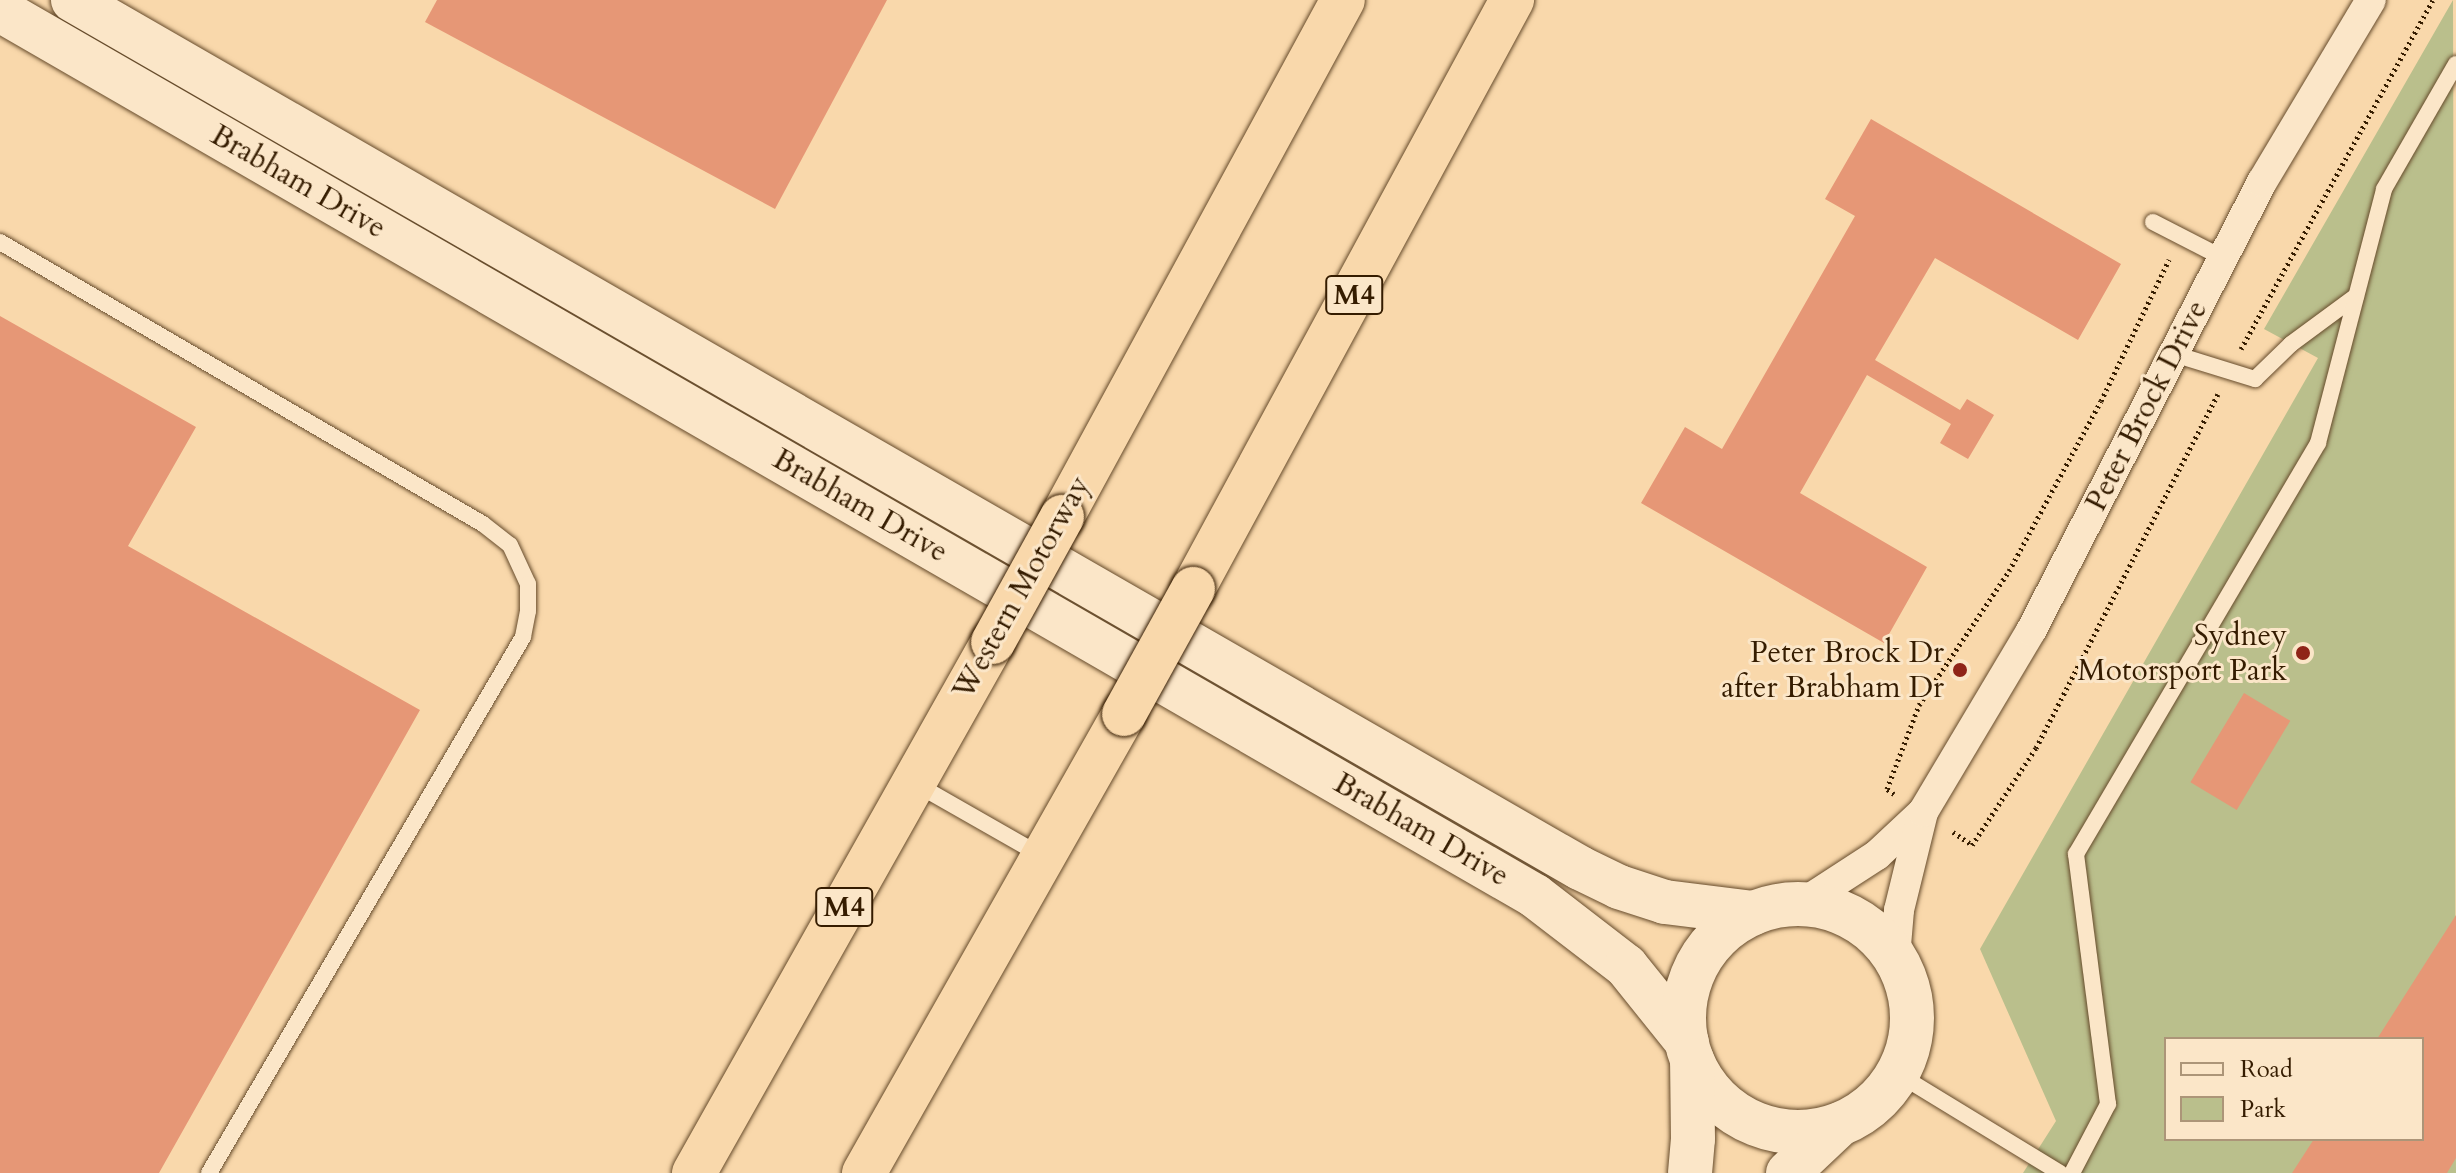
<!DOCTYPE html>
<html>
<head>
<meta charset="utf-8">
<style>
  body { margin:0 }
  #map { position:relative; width:2456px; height:1173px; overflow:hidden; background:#f9d8ab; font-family:Cardo,serif }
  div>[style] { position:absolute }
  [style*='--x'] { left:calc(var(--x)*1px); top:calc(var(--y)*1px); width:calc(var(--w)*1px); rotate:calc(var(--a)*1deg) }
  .green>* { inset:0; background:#babf8c }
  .building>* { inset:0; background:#e69776; transform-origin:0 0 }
  .path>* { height:5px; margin-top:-2.5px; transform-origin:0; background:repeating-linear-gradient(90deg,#351c00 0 2px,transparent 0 6px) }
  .roads { filter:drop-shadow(0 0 2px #664b2b) drop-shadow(0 0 2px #664b2b) }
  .lane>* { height:16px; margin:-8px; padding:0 8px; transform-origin:8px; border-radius:8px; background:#fbe6c8 }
  .street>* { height:30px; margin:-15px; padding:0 15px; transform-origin:15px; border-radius:15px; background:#fbe6c8 }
  .secondary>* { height:44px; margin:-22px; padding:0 22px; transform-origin:22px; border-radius:22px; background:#fbe6c8 }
  .secondary>.ring { margin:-22px; padding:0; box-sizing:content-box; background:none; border:44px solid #fbe6c8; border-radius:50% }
  .highway>* { height:44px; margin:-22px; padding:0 22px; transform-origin:22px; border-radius:22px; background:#f9d8ab }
  .bridges { filter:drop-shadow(0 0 2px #351c00) drop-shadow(0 0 2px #351c00) }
  .highway-bridge>* { height:44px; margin:-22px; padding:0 22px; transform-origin:22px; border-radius:22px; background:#f9d8ab }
  .dots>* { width:22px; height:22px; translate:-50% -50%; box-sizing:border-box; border:4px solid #fbe6c8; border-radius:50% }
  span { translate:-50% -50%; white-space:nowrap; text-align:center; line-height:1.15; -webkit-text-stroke:6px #fbe6c8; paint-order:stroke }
  .shield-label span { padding:2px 6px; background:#fbe6c8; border:2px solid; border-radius:6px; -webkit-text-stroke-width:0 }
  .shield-label { font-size:28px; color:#351c00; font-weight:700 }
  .street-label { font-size:30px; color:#351c00 }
  .poi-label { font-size:30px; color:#351c00 }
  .right { translate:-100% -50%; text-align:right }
  .legend { position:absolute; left:2164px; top:1037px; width:260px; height:104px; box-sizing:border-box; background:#fbe6c8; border:2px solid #ac9578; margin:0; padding:10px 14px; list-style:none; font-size:24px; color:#351c00 }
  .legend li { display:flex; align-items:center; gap:16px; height:40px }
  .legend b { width:40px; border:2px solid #ac9578 }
</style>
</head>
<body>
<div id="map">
  <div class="green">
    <i style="clip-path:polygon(evenodd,2453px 0,2456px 1173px,2023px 1173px,2056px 1121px,1980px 949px,2318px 358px,2264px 329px,2453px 0,2166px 1039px,2422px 1039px,2422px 1139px,2166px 1139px,2166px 1039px)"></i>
  </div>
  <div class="building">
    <i style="clip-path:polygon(437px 0,887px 0,775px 209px,425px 22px)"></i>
    <i style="clip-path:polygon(1871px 119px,2121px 264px,2078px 340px,1935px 258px,1875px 360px,1960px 410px,1967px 399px,1994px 415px,1968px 459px,1940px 443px,1951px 424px,1867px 375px,1800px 493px,1927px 567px,1884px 643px,1641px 503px,1685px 427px,1722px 449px,1855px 216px,1825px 199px)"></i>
    <i style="clip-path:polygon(0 316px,196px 427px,128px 546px,420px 710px,159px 1173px,0 1173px)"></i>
    <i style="left:2244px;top:693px;width:54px;height:104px;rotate:31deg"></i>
    <i style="clip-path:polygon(2456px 915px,2456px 1158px,2447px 1173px,2292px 1173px,2314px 1139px,2422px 1139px,2422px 1039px,2377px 1039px)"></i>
  </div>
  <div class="path">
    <i style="--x:2241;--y:349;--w:398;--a:-61.2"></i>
    <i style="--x:1894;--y:794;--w:9;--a:-144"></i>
    <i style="--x:1887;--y:789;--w:90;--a:-69.1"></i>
    <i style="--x:1919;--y:705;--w:161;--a:-56.1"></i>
    <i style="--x:2009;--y:571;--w:193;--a:-61.6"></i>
    <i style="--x:2101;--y:401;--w:157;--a:-64.3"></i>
    <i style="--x:1953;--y:832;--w:23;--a:34"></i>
    <i style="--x:1972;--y:845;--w:116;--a:-56.6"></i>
    <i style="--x:2036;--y:748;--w:398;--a:-62.8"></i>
  </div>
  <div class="roads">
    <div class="lane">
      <i style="--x:2153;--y:222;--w:76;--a:27.2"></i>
      <i style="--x:0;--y:242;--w:559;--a:30.28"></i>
      <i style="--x:483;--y:524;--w:34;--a:38"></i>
      <i style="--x:510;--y:545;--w:43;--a:65.2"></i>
      <i style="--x:528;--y:584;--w:27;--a:90"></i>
      <i style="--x:528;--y:611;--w:26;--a:101"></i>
      <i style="--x:523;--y:637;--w:621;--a:120.36"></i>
      <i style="--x:2174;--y:354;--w:85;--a:17.2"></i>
      <i style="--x:2255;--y:379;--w:50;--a:-44.2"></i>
      <i style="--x:2291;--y:344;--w:81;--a:-36.4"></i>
      <i style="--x:916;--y:784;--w:145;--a:29.7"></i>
      <i style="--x:1898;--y:1074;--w:190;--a:31.4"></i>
      <i style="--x:2072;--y:1173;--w:78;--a:-62.4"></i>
      <i style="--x:2108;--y:1104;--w:252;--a:-97.3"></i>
      <i style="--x:2076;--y:854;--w:477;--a:-59.5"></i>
      <i style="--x:2318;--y:443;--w:262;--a:-75.4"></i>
      <i style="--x:2384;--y:189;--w:144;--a:-60.1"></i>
    </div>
    <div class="street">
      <i style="--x:1803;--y:903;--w:88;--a:-33"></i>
      <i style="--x:1877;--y:855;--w:63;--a:-43.1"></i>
      <i style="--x:1895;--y:957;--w:47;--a:-85.1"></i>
      <i style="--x:1899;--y:910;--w:101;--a:-76.2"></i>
      <i style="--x:1923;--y:812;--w:211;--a:-59.2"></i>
      <i style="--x:2031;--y:631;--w:505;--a:-62.78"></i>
      <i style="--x:2262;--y:182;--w:212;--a:-59.1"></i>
    </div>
    <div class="secondary">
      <i style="--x:73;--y:0;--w:1739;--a:29.94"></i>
      <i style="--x:1580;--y:868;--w:43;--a:26"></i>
      <i style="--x:1619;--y:887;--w:48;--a:18.1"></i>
      <i style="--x:1665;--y:902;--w:89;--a:7.1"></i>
      <i style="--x:0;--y:10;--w:1772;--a:29.99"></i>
      <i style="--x:1535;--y:896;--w:115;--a:37.6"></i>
      <i style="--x:1626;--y:966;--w:97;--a:51.2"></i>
      <i class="ring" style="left:1684px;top:904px;width:184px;height:184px"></i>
      <i style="--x:1690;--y:1173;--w:34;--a:-85"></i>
      <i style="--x:1693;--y:1139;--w:79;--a:-90.7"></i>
      <i style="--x:1788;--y:1173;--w:71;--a:-43.3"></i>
    </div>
    <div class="highway">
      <i style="--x:1062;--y:517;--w:588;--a:-61.48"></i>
      <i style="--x:1193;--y:589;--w:670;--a:-61.56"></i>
      <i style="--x:694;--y:1173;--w:609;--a:-60.62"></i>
      <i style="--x:864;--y:1173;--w:528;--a:-60.47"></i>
    </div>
  </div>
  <div class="bridges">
    <div class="highway-bridge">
      <i style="--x:993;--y:642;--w:143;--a:-61.1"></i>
      <i style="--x:1124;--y:714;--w:143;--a:-61.1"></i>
    </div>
  </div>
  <div class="dots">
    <i style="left:2303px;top:653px;background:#8f2418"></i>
    <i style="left:1960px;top:670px;background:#8f2418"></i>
  </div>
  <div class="shield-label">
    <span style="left:1354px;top:295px">M4</span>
    <span style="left:844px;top:907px">M4</span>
  </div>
  <div class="street-label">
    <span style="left:298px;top:182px;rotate:30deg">Brabham Drive</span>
    <span style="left:2147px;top:406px;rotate:-63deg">Peter Brock Drive</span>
    <span style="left:860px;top:506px;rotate:30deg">Brabham Drive</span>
    <span style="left:1022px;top:588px;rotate:-61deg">Western Motorway</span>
    <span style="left:1421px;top:830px;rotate:30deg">Brabham Drive</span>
  </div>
  <div class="poi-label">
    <span class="right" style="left:2287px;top:653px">Sydney<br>Motorsport Park</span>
    <span class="right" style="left:1944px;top:670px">Peter Brock Dr<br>after Brabham Dr</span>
  </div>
  <ul class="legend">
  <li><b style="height:10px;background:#fbe6c8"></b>Road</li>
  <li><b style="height:22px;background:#babf8c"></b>Park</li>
  </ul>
</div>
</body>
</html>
